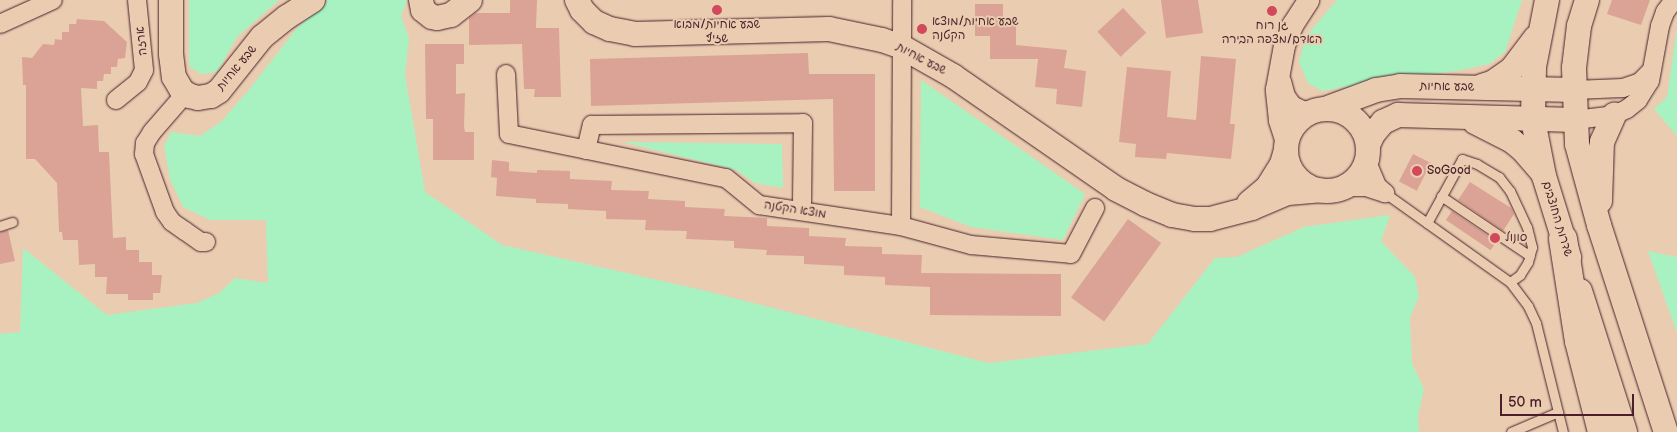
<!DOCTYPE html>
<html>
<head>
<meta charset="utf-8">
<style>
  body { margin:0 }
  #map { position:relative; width:1677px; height:432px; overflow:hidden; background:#eacdb1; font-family:"Balsamiq Sans","Playpen Sans Hebrew",sans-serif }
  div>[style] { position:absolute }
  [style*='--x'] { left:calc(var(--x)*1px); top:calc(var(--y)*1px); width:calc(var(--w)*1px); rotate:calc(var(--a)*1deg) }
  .green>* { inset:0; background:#a8f2c1 }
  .building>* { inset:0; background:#dba395; transform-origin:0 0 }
  .roads { filter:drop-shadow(0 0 1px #4a1f2b) drop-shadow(0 0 1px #4a1f2b) }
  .service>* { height:9px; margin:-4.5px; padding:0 4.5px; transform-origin:4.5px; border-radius:4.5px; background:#eacdb1 }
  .minor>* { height:18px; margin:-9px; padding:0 9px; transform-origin:9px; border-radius:9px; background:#eacdb1 }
  .tertiary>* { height:21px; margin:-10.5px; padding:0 10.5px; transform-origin:10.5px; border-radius:10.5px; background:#eacdb1 }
  .secondary>* { height:24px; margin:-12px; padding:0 12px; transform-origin:12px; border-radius:12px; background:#eacdb1 }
  .secondary>.ring { margin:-12px; padding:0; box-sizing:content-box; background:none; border:24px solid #eacdb1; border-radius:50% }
  .trunk>* { height:28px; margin:-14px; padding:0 14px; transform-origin:14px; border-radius:14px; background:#eacdb1 }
  .dots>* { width:14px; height:14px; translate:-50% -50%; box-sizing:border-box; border:2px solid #eacdb1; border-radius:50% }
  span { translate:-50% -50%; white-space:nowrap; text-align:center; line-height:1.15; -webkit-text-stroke:4px #eacdb1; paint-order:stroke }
  .poi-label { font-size:12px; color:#4a1f2b }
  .left { translate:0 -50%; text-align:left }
  .street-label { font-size:12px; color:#4a1f2b }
  .scale { position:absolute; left:1500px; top:394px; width:134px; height:22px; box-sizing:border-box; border:2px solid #4a1f2b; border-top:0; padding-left:6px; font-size:15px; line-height:18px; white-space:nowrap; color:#4a1f2b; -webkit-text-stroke:4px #eacdb1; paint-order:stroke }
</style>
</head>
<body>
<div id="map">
  <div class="green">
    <i style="clip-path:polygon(189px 0,279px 0,237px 37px,217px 72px,201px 74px,189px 66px)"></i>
    <i style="clip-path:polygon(328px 0,407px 0,401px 16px,409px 38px,405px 75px,425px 192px,502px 245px,702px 290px,989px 363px,1148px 344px,1215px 258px,1237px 257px,1304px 227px,1390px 215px,1381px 241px,1415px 277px,1419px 296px,1410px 318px,1412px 363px,1424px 389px,1418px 416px,1419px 432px,0 432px,0 334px,20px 332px,23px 248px,107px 315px,197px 303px,219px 293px,235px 278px,268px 283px,266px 220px,210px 220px,183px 207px,170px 179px,164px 146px,171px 132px,200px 136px,221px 122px,248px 91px,297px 28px)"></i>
    <i style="clip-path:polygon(1337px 0,1522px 0,1505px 52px,1489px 64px,1457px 71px,1405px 77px,1322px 91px,1308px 83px,1299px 62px,1306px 36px)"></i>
    <i style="clip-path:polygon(1677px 28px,1677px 136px,1654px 109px,1667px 97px)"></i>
    <i style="clip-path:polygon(921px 80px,1085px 194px,1063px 240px,971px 227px,920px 207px)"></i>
    <i style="clip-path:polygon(623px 142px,782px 144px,783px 188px,755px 183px,736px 170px)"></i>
    <i style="clip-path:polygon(1648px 251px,1677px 257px,1677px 333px)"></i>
  </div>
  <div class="building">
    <i style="clip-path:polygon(510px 0,537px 0,536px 28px,559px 28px,561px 97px,534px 97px,535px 89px,524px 89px,522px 44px,469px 45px,469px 18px,476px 13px,510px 13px)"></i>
    <i style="clip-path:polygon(1161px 0,1198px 0,1203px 33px,1166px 38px)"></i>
    <i style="clip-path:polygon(1612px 0,1650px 0,1641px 25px,1607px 14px)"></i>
    <i style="clip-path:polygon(975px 4px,1003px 4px,1003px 23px,1016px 23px,1016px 45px,1067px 50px,1064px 68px,1086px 71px,1082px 107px,1056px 104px,1057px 89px,1035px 87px,1038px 59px,990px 59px,990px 36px,975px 36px)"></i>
    <i style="left:1123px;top:8px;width:34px;height:35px;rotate:47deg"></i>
    <i style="clip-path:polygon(77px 19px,104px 21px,127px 42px,125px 58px,118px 59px,117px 67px,111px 67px,111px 74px,104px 74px,103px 81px,97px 81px,97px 89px,81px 88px,83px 126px,98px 125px,99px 152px,109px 152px,113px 238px,126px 237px,126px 250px,139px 250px,139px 262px,152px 262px,152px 275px,162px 275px,160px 293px,153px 293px,153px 300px,128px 300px,128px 294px,106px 294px,107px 277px,95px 277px,95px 264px,79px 265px,78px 240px,63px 240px,62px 232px,59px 232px,57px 183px,35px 159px,26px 159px,26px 85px,23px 85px,22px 57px,32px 58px,43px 44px,54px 45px,55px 39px,62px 40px,62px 32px,69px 32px,69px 24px,76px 24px)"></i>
    <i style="clip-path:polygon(425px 44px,464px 44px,464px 64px,456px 64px,456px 94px,465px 93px,464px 126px,465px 132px,474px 132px,474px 160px,433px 160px,433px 119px,426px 119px)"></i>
    <i style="clip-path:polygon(808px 53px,809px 74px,875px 74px,875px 191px,834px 191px,833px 99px,591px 106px,590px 59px)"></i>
    <i style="clip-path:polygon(1201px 56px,1236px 59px,1230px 124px,1235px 124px,1231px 159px,1167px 153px,1166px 159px,1135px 157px,1136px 144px,1119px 142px,1127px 67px,1171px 71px,1167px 117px,1196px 120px)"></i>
    <i style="left:1413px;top:154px;width:20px;height:31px;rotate:27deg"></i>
    <i style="clip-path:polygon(492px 160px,509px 162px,509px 171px,537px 173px,537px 170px,570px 171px,570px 179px,612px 181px,611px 190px,649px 191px,648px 199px,685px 201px,685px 207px,725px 209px,724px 216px,767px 218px,767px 226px,809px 228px,809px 236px,846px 238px,845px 246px,882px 247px,882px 254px,922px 255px,921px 273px,1061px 274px,1061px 316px,930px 315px,930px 287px,885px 285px,885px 277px,844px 275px,844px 266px,804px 264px,804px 256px,766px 255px,767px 250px,734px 248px,734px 241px,686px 239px,687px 231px,645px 230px,646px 220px,606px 219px,606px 211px,568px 209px,568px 204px,536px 203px,536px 199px,496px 196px,497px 178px,491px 177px)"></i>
    <i style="clip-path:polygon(1470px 182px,1511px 208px,1514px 214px,1503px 231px,1458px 200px)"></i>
    <i style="left:1452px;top:211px;width:54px;height:11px;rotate:34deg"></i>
    <i style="left:1128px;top:219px;width:41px;height:97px;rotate:36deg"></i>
    <i style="clip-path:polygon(8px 230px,15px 261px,0 264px,0 232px)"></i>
  </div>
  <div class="roads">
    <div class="service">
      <i style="--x:1385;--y:193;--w:153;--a:35.5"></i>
      <i style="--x:1510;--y:282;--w:30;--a:53"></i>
      <i style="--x:1528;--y:306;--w:19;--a:65"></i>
      <i style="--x:1536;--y:323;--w:112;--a:76.1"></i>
      <i style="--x:1441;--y:196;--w:107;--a:34"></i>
      <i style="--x:1427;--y:223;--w:73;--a:-61.3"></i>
      <i style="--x:1462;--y:159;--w:16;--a:18"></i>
      <i style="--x:1477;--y:164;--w:26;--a:31"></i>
      <i style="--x:1499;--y:177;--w:18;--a:52"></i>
      <i style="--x:1510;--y:191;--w:40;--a:65"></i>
      <i style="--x:1527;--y:227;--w:21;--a:76"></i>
      <i style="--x:1532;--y:247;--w:16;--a:105"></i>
      <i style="--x:1528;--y:262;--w:15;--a:122"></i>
      <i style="--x:1520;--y:275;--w:12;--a:145"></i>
      <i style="--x:0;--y:226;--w:13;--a:-18"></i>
      <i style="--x:1511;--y:432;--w:51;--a:-23.1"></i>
    </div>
    <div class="minor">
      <i style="--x:0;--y:24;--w:58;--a:-24.4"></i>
      <i style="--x:506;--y:74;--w:60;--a:87.1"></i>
      <i style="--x:509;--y:134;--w:221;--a:11.5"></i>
      <i style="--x:726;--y:178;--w:43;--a:39.3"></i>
      <i style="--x:759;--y:205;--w:144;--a:8.4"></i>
      <i style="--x:901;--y:226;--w:73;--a:15.2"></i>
      <i style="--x:971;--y:245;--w:100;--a:5.1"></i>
      <i style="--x:1071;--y:254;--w:52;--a:-62.4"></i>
      <i style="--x:1574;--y:90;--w:49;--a:-2.3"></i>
      <i style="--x:1623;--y:88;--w:18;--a:-19"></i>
      <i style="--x:1640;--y:82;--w:16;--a:-45"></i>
      <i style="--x:185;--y:94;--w:50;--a:131"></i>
      <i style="--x:152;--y:132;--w:13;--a:122"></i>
      <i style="--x:145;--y:143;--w:11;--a:95"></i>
      <i style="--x:144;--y:154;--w:62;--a:70.1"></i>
      <i style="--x:165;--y:212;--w:12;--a:55"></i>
      <i style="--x:172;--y:222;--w:16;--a:35"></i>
      <i style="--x:185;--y:231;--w:19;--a:35"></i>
      <i style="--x:201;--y:242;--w:5;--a:0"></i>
      <i style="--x:116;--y:100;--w:28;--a:-39"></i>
      <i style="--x:138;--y:82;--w:13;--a:-63"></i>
      <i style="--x:144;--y:70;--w:70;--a:-95.7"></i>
      <i style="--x:1575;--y:120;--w:39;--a:-7"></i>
      <i style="--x:1614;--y:115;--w:14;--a:-25"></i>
      <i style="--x:1627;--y:109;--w:14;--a:-39"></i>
      <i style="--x:1638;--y:100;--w:22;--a:-58"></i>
      <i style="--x:1650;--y:81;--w:56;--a:-79.7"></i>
      <i style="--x:1660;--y:26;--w:15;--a:-70"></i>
      <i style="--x:1665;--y:12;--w:15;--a:-53"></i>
      <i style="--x:586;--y:150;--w:26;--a:-77"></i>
      <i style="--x:592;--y:125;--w:211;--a:-0.5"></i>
      <i style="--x:803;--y:123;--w:88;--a:90.7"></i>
      <i style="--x:1367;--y:162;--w:26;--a:67"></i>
      <i style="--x:1377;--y:186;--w:11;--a:41"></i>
      <i style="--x:1345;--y:187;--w:21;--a:0"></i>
      <i style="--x:1366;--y:187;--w:20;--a:18"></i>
      <i style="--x:901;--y:226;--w:226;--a:-89.7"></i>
    </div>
    <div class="tertiary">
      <i style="--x:1280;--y:81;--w:16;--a:75"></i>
      <i style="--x:1284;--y:96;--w:12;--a:55"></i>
      <i style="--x:1291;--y:106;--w:14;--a:25"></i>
      <i style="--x:1304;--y:112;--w:8;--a:-7"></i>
      <i style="--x:1286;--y:142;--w:23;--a:-108"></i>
      <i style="--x:1279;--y:120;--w:31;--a:-96"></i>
      <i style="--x:1276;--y:89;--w:45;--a:-79.7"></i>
      <i style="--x:1284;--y:45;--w:22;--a:-68"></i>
      <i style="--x:1292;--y:25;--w:30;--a:-57"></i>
    </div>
    <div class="secondary">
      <i style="--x:171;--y:0;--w:54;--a:90"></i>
      <i style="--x:171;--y:54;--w:23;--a:83"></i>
      <i style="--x:174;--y:77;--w:16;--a:60"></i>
      <i style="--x:182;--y:91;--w:9;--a:32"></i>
      <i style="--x:190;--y:96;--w:8;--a:14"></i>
      <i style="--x:198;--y:98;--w:13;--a:-9"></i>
      <i style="--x:211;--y:96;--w:9;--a:-32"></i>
      <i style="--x:219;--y:91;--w:69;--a:-51.5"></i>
      <i style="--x:262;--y:37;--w:32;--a:-39"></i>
      <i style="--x:287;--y:17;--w:31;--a:-33"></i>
      <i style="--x:421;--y:0;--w:10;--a:79"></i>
      <i style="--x:423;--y:10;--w:11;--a:38"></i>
      <i style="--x:432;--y:17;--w:5;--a:11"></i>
      <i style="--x:437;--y:18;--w:14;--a:-12"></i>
      <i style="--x:451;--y:15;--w:24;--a:-38"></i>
      <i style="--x:577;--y:0;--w:11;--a:63"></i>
      <i style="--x:582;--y:10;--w:17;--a:45"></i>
      <i style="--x:594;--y:22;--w:17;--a:24"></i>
      <i style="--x:610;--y:29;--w:25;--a:11"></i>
      <i style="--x:635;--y:34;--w:194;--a:-1.5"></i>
      <i style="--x:829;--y:29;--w:54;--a:11.7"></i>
      <i style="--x:882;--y:40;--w:21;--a:19"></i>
      <i style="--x:902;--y:47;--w:59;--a:29.6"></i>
      <i style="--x:953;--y:76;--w:198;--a:34.7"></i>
      <i style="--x:1116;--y:189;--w:33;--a:27"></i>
      <i style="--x:1145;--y:204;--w:29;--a:22"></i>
      <i style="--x:1172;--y:215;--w:23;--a:10"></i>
      <i style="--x:1195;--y:219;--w:15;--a:0"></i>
      <i style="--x:1210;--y:219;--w:43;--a:-14.7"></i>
      <i style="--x:1252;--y:208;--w:39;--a:-23"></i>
      <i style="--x:1288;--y:193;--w:32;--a:-5"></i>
      <i style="--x:1547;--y:0;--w:68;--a:101"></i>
      <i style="--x:1534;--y:67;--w:53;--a:91.1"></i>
      <i style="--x:1533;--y:120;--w:57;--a:78.9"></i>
      <i style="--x:1544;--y:176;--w:85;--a:72.8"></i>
      <i style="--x:1587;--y:0;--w:27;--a:107"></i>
      <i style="--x:1579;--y:26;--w:42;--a:96.8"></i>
      <i style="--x:1574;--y:68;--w:76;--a:87.7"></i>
      <i style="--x:1577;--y:144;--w:84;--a:74.8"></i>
      <i style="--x:1599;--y:225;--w:218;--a:72.1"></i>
      <i style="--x:1482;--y:86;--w:10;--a:-17"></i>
      <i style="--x:1492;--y:83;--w:24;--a:-35"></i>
      <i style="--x:1512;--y:69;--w:39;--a:-53"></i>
      <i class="ring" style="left:1286px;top:109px;width:58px;height:58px"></i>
      <i style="--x:1325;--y:109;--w:54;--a:-20.4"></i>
      <i style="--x:1376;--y:90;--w:24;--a:-9"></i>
      <i style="--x:1400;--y:86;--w:174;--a:1.3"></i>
      <i style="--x:1475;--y:122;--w:42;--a:27.2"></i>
      <i style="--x:1512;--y:141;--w:13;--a:39"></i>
      <i style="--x:1522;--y:149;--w:29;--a:49"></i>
      <i style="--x:1368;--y:145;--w:12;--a:-66"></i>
      <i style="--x:1373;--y:134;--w:16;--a:-50"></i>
      <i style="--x:1383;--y:122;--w:17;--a:-25"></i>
      <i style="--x:1398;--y:115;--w:177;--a:1.6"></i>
      <i style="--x:1600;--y:201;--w:59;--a:-88.1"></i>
      <i style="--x:1602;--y:142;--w:30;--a:-66"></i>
      <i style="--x:1249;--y:203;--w:23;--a:-40"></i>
      <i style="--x:1267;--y:188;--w:28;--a:-58"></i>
      <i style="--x:1282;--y:164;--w:15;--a:-74"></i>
      <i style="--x:1580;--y:291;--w:148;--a:72.3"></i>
    </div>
    <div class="trunk">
      <i style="--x:1563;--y:239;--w:103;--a:81.1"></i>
      <i style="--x:1579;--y:341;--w:94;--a:75.8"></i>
    </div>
  </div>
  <div class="dots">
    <i style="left:717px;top:10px;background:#d1495b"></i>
    <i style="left:1272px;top:11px;background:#d1495b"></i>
    <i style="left:922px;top:29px;background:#d1495b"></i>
    <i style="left:1417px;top:171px;background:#d1495b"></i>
    <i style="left:1495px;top:238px;background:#d1495b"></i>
  </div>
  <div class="poi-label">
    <span class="left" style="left:932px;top:29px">שבע אחיות/מוצא<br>הקטנה</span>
    <span style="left:717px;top:32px">שבע אחיות/מבוא<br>שזיף</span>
    <span style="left:1272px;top:33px">גן רוח<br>האדם/מצפה הבירה</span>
    <span class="left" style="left:1427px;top:171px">SoGood</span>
    <span class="left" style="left:1505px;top:238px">סונול</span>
  </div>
  <div class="street-label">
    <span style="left:142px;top:41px;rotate:-96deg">ארזה</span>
    <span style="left:921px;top:59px;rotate:28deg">שבע אחיות</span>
    <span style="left:237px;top:68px;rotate:-50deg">שבע אחיות</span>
    <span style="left:1447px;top:87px;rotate:1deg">שבע אחיות</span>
    <span style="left:795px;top:210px;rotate:9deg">מוצא הקטנה</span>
    <span style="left:1557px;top:219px;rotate:73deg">שדרות החוצבים</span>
  </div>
  <div class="scale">50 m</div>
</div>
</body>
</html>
